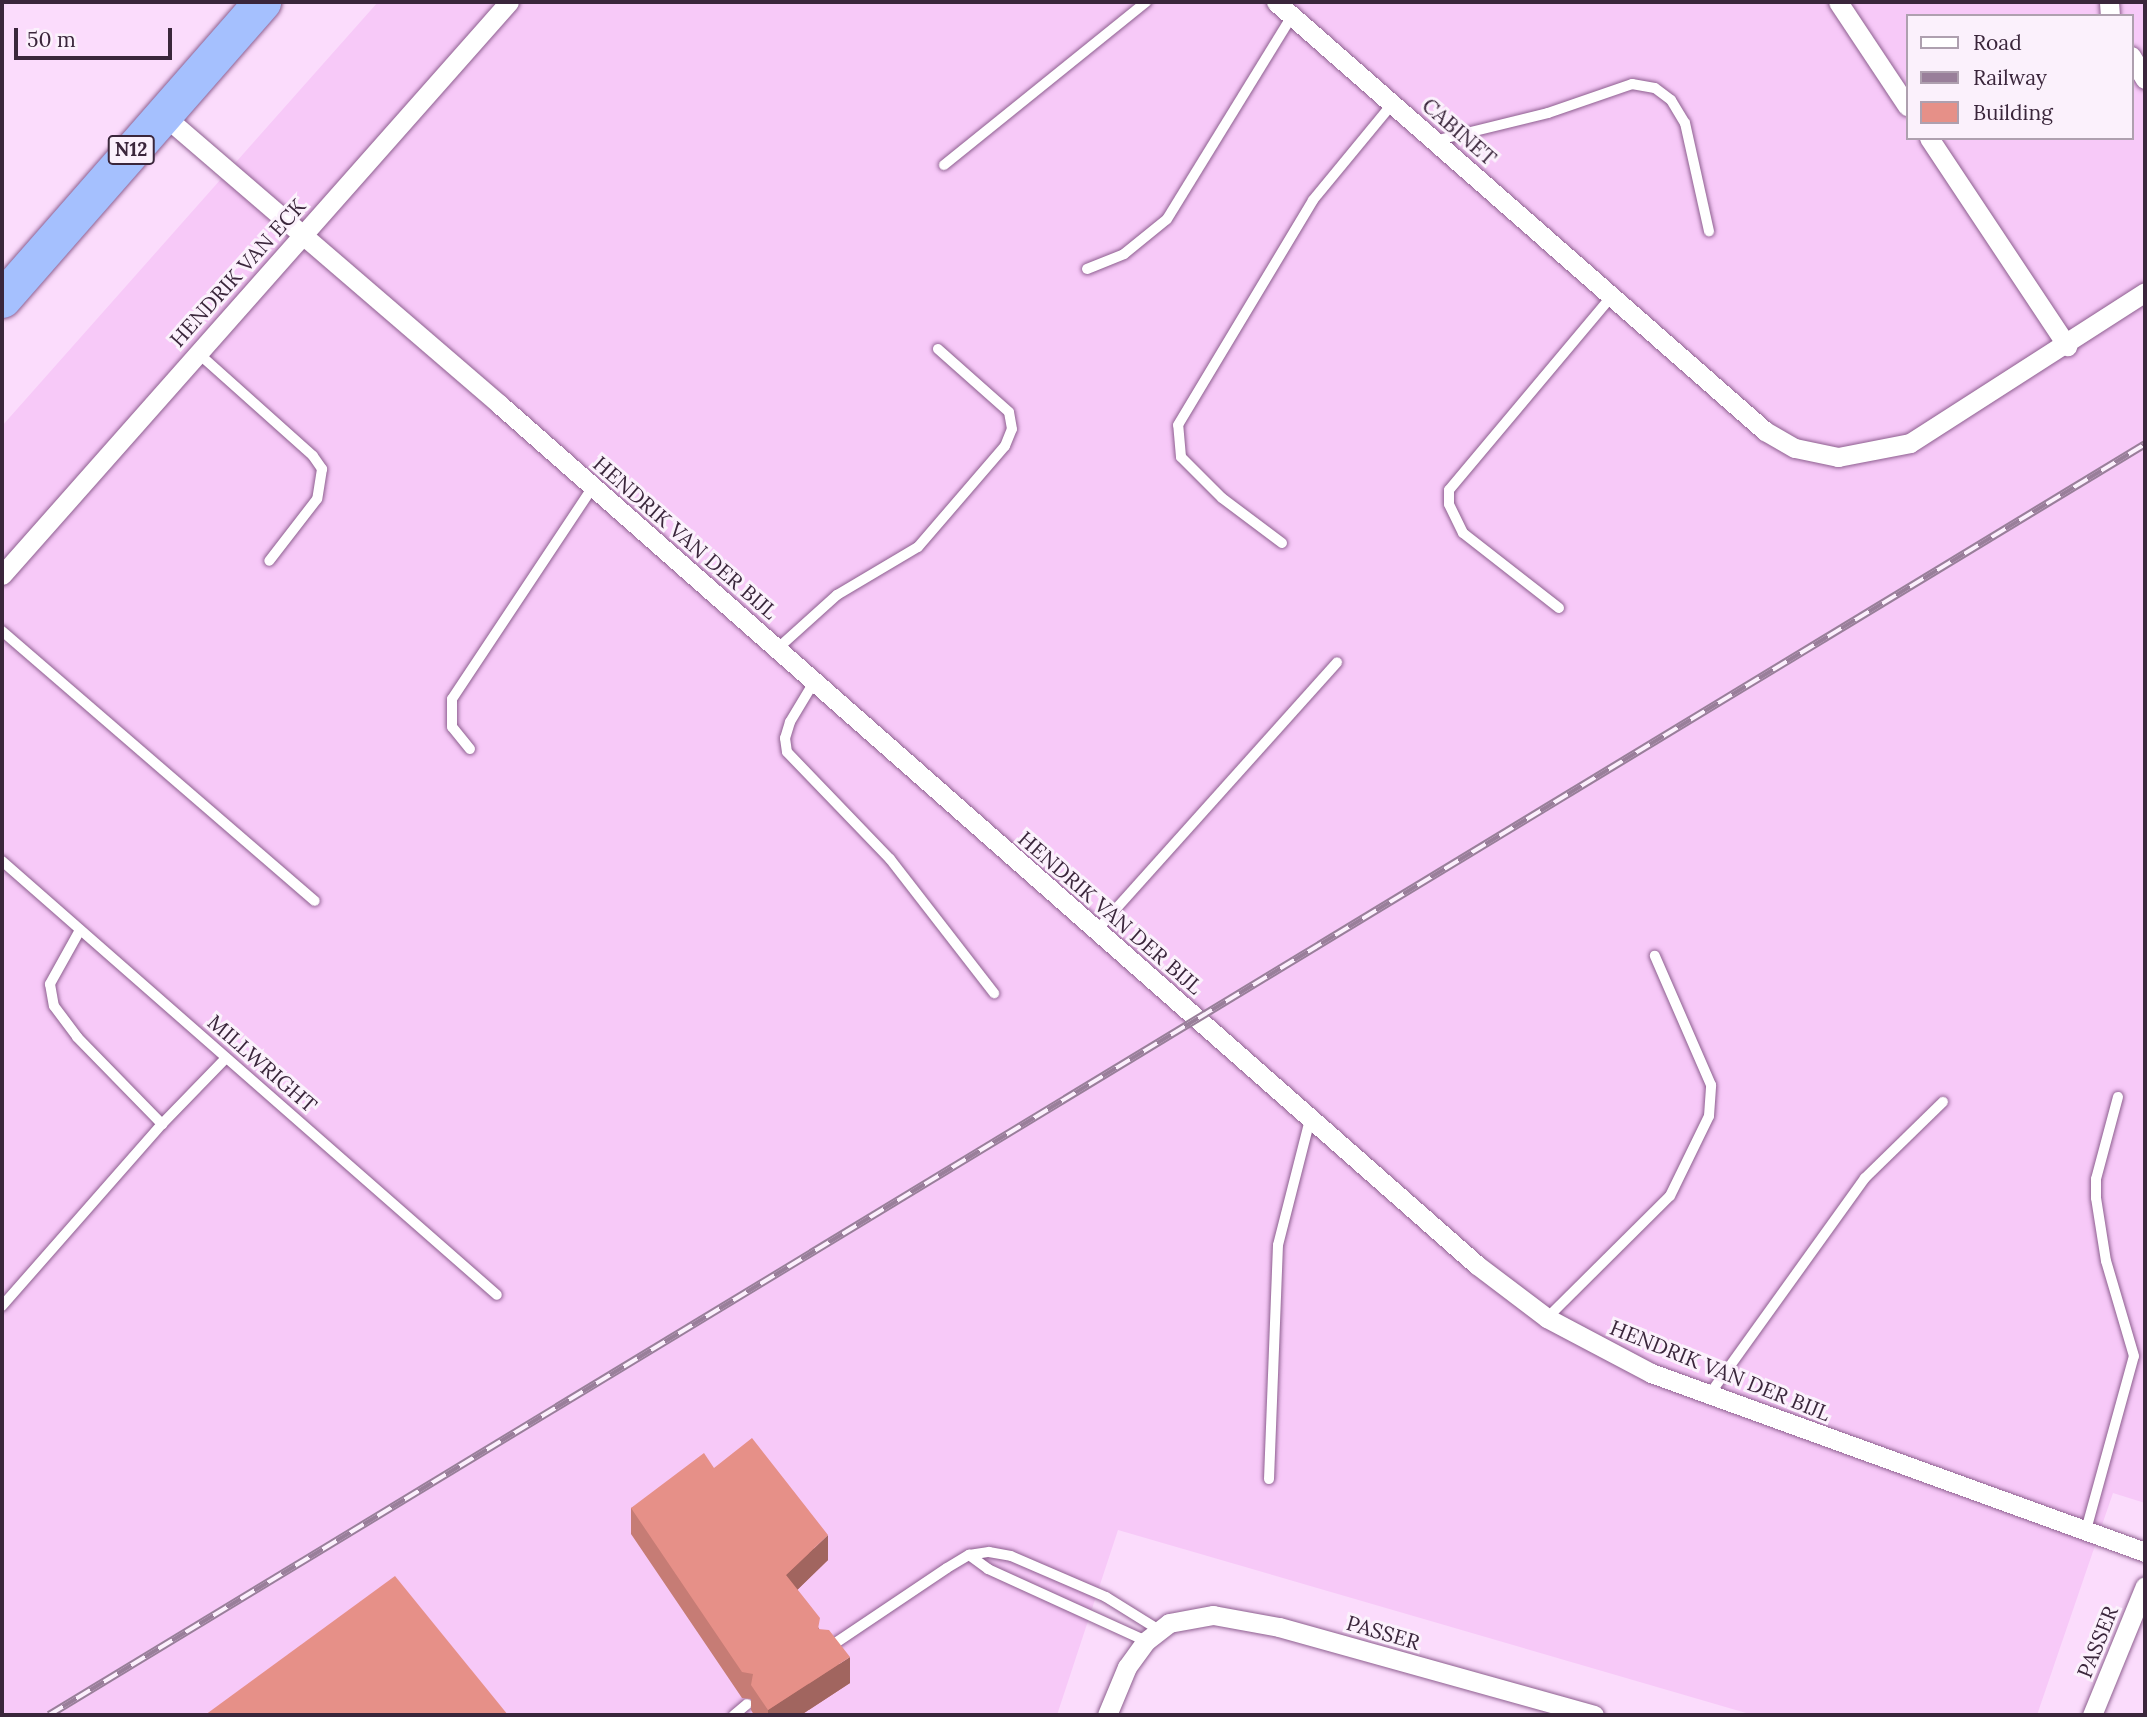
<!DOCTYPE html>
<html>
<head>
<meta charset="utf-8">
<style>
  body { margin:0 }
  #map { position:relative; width:2147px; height:1717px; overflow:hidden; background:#fbdcfc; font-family:Lora,serif }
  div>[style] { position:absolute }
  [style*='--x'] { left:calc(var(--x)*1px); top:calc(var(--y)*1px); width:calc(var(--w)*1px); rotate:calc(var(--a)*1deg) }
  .built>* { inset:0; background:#f7c9f8 }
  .roads { filter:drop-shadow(0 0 2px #8d5f8f) drop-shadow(0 0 2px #8d5f8f) }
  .lane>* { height:10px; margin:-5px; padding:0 5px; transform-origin:5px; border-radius:5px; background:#fff }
  .street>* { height:19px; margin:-9.5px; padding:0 9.5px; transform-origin:9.5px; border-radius:9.5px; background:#fff }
  .highway>* { height:37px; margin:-18.5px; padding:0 18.5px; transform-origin:18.5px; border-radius:18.5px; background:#a5c0fe }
  .rail>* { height:8px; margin-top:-4px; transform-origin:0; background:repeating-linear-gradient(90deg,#fbf1fc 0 16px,#997f9a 0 32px); box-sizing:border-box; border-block:2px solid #997f9a }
  .wall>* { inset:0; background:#c67c75 }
  .shaded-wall>* { inset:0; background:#a1655f }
  .building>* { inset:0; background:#e69088 }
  span { translate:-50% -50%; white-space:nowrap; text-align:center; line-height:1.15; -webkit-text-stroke:6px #fbf1fc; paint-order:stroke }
  .shield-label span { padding:2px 5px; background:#fbf1fc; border:2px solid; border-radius:5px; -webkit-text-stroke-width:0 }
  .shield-label { font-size:19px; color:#3a263b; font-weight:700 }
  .street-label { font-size:21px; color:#3a263b }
  .frame { position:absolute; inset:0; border:4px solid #3a263b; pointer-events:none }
  .legend { position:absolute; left:1906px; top:14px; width:228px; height:126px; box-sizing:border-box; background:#fbf1fc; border:2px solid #aea0af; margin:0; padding:9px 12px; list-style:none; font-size:21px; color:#3a263b }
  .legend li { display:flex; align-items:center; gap:14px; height:35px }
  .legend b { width:35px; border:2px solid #aea0af }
  .scale { position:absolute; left:14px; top:28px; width:158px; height:32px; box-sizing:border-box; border:4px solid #3a263b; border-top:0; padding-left:9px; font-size:21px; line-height:24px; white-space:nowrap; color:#3a263b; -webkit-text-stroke:5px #fbf1fc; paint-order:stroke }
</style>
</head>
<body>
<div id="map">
  <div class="built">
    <i style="clip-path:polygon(evenodd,378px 2px,2145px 2px,2145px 1503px,2113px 1493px,2037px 1715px,1753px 1715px,1118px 1530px,1057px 1715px,2px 1715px,2px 426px,378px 2px,1907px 16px,2131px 16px,2131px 138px,1907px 138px,1907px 16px)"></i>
  </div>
  <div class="roads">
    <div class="lane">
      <i style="--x:1434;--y:141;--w:117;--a:-13.8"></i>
      <i style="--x:1548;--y:113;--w:89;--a:-19"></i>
      <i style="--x:1632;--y:84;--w:23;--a:10"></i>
      <i style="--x:1655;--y:88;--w:20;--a:37"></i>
      <i style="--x:1671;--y:100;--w:27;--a:59"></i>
      <i style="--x:1685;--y:123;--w:111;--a:77.5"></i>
      <i style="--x:944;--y:165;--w:260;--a:-38.9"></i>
      <i style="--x:1087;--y:269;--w:40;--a:-22"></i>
      <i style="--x:1124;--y:254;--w:55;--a:-39.1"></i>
      <i style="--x:1167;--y:219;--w:238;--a:-58.4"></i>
      <i style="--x:198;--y:353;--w:154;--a:41.8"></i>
      <i style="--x:313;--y:456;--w:16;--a:55"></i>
      <i style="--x:322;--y:469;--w:30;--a:99"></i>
      <i style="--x:317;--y:499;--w:78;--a:127.7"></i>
      <i style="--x:1282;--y:543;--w:75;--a:-143.1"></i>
      <i style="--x:1222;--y:498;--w:58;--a:-135"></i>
      <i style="--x:1181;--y:457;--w:32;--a:-95"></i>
      <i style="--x:1178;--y:425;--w:262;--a:-59"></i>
      <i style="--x:1313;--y:200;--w:124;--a:-50.5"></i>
      <i style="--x:1559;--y:608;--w:122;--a:-142"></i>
      <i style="--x:1463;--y:533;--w:32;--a:-116"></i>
      <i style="--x:1449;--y:504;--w:14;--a:-90"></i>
      <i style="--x:1449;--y:490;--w:253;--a:-50"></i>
      <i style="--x:2;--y:631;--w:413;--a:40.8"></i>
      <i style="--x:777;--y:649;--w:81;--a:-42"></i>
      <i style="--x:837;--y:595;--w:94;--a:-30.7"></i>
      <i style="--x:918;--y:547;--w:133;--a:-49.3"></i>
      <i style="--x:1005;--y:446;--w:18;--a:-68"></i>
      <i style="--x:1012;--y:429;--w:17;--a:-100"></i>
      <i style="--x:1009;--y:412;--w:95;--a:-138.4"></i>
      <i style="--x:814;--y:682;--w:47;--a:121"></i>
      <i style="--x:790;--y:722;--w:17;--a:107"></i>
      <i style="--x:785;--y:738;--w:14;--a:82"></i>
      <i style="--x:787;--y:752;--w:149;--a:46.1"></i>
      <i style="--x:890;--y:859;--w:170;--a:52.2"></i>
      <i style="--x:470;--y:749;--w:28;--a:-129"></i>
      <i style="--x:452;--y:727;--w:28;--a:-90"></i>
      <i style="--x:452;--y:699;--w:255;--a:-56.4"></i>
      <i style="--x:2;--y:861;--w:658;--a:41.24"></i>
      <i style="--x:80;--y:930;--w:62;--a:119.1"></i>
      <i style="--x:50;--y:984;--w:22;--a:80"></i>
      <i style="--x:54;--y:1006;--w:39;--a:53"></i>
      <i style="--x:77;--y:1037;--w:122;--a:45.7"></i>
      <i style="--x:1096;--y:931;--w:361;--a:-48.1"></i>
      <i style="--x:2;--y:1306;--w:242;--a:-48.7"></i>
      <i style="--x:162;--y:1124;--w:92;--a:-45.9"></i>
      <i style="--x:1547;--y:1318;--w:173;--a:-44.8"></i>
      <i style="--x:1670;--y:1196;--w:89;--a:-64"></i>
      <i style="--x:1709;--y:1116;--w:31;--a:-86"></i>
      <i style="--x:1711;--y:1085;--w:141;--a:-113.5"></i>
      <i style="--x:1709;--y:1395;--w:267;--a:-54.3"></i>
      <i style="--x:1865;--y:1178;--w:109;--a:-44.3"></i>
      <i style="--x:1269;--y:1479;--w:234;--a:-87.8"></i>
      <i style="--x:1278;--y:1245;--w:130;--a:-75.7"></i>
      <i style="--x:2086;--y:1530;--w:180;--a:-74.6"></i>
      <i style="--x:2134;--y:1356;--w:99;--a:-106.4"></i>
      <i style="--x:2106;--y:1261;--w:64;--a:-99"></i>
      <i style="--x:2096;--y:1198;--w:19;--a:-90"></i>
      <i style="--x:2096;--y:1179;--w:85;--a:-75"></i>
      <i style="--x:969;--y:1555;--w:24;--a:36"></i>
      <i style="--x:988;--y:1569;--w:174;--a:24.5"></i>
      <i style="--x:828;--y:1648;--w:143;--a:-33.9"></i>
      <i style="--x:947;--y:1568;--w:26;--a:-31"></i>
      <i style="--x:969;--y:1555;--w:20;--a:-9"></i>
      <i style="--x:989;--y:1552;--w:22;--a:10"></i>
      <i style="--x:1011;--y:1556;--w:103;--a:23.3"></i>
      <i style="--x:1106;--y:1597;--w:62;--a:31.9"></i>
      <i style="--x:734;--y:1715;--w:17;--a:-40"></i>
    </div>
    <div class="street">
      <i style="--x:1276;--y:2;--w:651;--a:41.26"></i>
      <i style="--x:1765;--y:431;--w:34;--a:30"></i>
      <i style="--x:1795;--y:448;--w:44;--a:11.8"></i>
      <i style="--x:1838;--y:457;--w:73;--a:-11"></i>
      <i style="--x:1910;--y:443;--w:279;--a:-32.7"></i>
      <i style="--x:1838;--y:2;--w:125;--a:56.4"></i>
      <i style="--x:2109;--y:2;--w:14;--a:86"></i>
      <i style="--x:2131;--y:56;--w:27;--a:59"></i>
      <i style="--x:162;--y:114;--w:445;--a:40.7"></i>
      <i style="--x:499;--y:404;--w:1303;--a:41.36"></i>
      <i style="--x:1477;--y:1265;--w:88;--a:37.1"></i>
      <i style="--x:1547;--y:1318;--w:118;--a:27.9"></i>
      <i style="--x:1651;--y:1373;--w:525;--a:19.92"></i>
      <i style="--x:1929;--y:138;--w:250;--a:56.4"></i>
      <i style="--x:2;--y:575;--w:765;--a:-48.5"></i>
      <i style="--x:1107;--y:1715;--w:52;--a:-67.4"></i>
      <i style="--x:1127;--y:1667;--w:32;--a:-54"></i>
      <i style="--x:1146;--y:1641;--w:29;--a:-38"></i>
      <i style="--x:1169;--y:1623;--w:45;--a:-10.3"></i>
      <i style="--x:1213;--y:1615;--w:67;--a:10.3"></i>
      <i style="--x:1279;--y:1627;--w:327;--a:15.6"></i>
      <i style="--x:2092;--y:1715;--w:139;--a:-67.7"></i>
    </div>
    <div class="highway">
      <i style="--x:2;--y:299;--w:395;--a:-48.8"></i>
    </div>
  </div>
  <div class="rail">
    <i style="--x:49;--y:1715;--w:2451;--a:-31.23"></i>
  </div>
  <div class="wall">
    <i style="clip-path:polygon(714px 1468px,828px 1560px,797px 1590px,850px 1683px,801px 1715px,754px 1715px,751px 1710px,751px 1699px,742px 1698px,631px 1534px,631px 1508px)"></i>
  </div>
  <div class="shaded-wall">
    <i style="clip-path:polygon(828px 1535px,828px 1560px,786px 1601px,786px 1575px)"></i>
    <i style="clip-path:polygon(850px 1657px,850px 1683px,801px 1715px,768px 1715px,768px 1710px)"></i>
  </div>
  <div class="building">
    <i style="clip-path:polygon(752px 1438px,828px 1535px,786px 1575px,820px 1618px,818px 1629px,829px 1630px,850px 1657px,768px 1710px,751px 1685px,753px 1674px,742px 1672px,631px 1508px,704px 1453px,714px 1468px)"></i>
    <i style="clip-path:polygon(395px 1576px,508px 1715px,205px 1715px)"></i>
  </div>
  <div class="shield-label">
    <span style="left:131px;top:150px">N12</span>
  </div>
  <div class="street-label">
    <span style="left:1459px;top:132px;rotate:41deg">CABINET</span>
    <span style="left:238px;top:273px;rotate:-48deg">HENDRIK VAN ECK</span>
    <span style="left:685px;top:538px;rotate:41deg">HENDRIK VAN DER BIJL</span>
    <span style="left:1110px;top:913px;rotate:41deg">HENDRIK VAN DER BIJL</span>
    <span style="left:262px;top:1064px;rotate:41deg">MILLWRIGHT</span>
    <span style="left:1720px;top:1371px;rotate:22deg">HENDRIK VAN DER BIJL</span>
    <span style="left:1383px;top:1633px;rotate:16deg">PASSER</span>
    <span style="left:2098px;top:1642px;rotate:-68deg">PASSER</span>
  </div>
  <div class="frame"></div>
  <ul class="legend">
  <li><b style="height:9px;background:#fff"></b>Road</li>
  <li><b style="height:9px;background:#997f9a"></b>Railway</li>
  <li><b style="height:19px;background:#e69088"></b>Building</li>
  </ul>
  <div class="scale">50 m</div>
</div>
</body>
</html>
